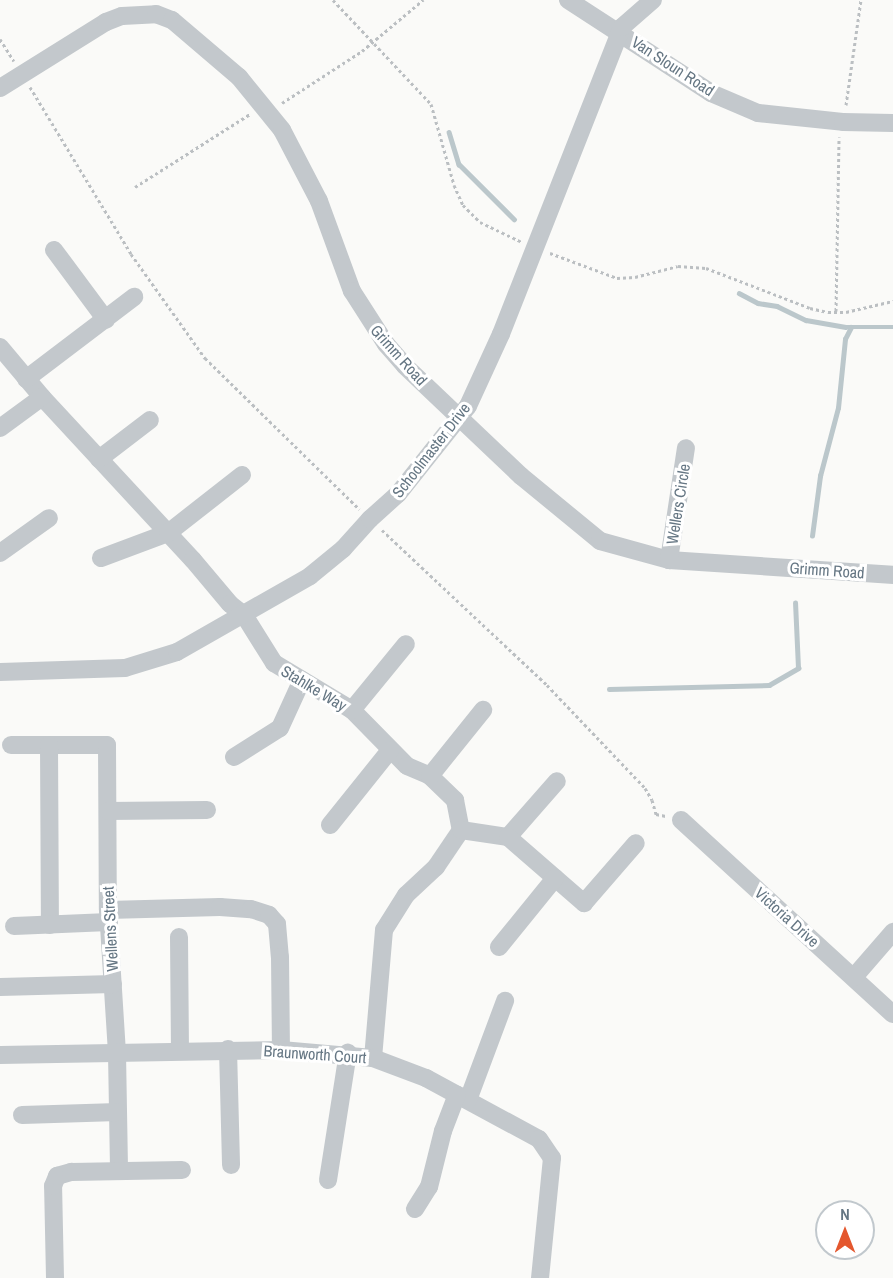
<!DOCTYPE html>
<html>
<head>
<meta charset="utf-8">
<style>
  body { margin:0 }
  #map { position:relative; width:893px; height:1278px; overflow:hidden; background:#fafaf8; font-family:"Archivo Narrow",sans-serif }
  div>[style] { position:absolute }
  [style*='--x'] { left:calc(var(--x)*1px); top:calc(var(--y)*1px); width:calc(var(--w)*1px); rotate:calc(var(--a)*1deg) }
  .stream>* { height:4.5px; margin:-2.25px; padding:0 2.25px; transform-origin:2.25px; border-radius:2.25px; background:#bbc7cb }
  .path>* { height:3px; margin-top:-1.5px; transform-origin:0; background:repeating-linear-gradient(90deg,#bbbfc2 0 3px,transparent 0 6px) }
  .minor>* { height:18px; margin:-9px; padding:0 9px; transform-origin:9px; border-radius:9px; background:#c3c8cc }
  span { translate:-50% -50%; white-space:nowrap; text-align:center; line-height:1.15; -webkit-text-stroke:6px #fff; paint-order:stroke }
  .street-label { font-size:16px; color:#657683 }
  .north { position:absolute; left:815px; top:1200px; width:60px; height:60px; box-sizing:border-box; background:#fff; border:2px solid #c1c8cd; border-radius:50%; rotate:0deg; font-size:16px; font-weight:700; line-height:24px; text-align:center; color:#657683 }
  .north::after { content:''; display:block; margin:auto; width:21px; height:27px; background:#e4572e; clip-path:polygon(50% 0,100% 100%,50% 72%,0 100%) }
</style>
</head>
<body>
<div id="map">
  <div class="stream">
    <i style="--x:449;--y:132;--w:34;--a:73"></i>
    <i style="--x:459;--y:164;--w:78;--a:45"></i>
    <i style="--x:739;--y:293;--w:21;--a:28"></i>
    <i style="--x:758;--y:303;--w:19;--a:9"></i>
    <i style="--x:777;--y:306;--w:32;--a:26"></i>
    <i style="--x:806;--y:320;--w:40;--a:10"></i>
    <i style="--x:845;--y:327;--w:48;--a:0"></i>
    <i style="--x:812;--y:536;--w:61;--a:-82.4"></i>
    <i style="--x:820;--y:476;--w:70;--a:-75.2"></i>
    <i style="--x:838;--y:408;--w:69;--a:-84.2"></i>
    <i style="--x:845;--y:339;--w:13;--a:-63"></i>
    <i style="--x:609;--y:689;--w:160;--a:-1.4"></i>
    <i style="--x:769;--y:685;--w:34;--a:-30"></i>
    <i style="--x:798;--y:668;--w:65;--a:-92.6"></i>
  </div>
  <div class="path">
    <i style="--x:333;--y:0;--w:143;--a:46.7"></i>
    <i style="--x:431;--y:104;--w:84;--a:74.1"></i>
    <i style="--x:454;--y:185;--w:22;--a:66"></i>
    <i style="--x:463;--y:205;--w:24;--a:45"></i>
    <i style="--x:480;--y:222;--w:47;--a:25.5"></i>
    <i style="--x:0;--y:39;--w:26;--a:58"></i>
    <i style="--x:30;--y:87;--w:195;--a:58.8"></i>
    <i style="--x:131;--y:254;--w:128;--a:54.6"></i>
    <i style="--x:205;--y:358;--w:216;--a:44.4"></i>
    <i style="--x:282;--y:103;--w:95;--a:-33"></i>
    <i style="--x:362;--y:51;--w:80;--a:-39.9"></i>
    <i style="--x:846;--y:105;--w:106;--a:-81.9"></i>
    <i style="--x:135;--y:187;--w:136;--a:-32.4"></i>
    <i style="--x:550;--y:253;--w:72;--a:20.5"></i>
    <i style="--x:617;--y:278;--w:18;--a:-3"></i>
    <i style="--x:635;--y:277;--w:44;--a:-14.3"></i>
    <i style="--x:678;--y:266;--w:28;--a:4"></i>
    <i style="--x:706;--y:268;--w:111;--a:21"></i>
    <i style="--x:810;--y:308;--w:18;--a:13"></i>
    <i style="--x:828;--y:312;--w:18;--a:0"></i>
    <i style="--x:846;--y:312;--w:48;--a:-13.2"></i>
    <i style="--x:836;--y:311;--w:174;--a:-89"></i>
    <i style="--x:382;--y:530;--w:226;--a:43.2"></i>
    <i style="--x:547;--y:685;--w:142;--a:46.4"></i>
    <i style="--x:645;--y:788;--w:14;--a:60"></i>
    <i style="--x:652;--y:800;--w:15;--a:74"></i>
    <i style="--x:656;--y:814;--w:10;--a:11"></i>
  </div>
  <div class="minor">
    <i style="--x:568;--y:0;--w:171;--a:33"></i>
    <i style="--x:711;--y:93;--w:51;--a:23.1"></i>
    <i style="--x:758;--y:113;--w:85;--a:6"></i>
    <i style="--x:843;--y:122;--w:50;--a:1.1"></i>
    <i style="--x:0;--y:88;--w:125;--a:-31.9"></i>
    <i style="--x:106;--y:22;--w:17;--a:-21"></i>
    <i style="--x:122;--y:16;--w:34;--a:-3"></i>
    <i style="--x:156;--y:14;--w:17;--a:21"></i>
    <i style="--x:172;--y:20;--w:88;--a:40.4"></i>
    <i style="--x:239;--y:77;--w:68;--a:50.9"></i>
    <i style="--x:282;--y:130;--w:80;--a:62.5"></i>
    <i style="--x:319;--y:201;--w:96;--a:69.9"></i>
    <i style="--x:352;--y:291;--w:63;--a:57.3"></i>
    <i style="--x:386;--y:344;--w:29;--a:49"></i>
    <i style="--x:405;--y:366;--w:160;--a:43.5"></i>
    <i style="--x:521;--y:476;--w:102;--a:39.4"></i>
    <i style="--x:600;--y:541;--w:72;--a:15.4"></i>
    <i style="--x:669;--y:560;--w:225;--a:3.8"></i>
    <i style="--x:54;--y:250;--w:87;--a:53.4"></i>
    <i style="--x:0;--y:347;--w:65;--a:50"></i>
    <i style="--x:42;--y:397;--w:222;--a:47.2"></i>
    <i style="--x:193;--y:560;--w:57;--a:49.9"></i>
    <i style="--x:230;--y:604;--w:18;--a:38"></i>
    <i style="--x:244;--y:615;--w:57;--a:58"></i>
    <i style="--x:274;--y:663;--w:91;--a:31.1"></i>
    <i style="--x:352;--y:710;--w:78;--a:45.5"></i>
    <i style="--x:407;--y:766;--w:25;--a:23"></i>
    <i style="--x:430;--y:776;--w:35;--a:44"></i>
    <i style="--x:455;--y:800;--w:31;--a:79"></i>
    <i style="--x:461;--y:830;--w:45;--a:124"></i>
    <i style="--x:436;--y:867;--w:41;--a:137"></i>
    <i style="--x:406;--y:895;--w:41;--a:122.2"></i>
    <i style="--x:384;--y:930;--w:128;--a:94.9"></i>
    <i style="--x:26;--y:379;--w:136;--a:-37.2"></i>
    <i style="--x:0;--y:428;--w:52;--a:-36.4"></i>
    <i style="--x:99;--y:459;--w:64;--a:-37.4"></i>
    <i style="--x:0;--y:553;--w:60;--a:-35.5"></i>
    <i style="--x:101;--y:558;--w:72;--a:-20.5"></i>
    <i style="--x:168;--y:533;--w:94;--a:-38.1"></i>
    <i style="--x:669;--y:560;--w:113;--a:-81.4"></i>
    <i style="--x:0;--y:672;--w:125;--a:-1.8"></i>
    <i style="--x:125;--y:668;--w:54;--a:-17.1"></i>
    <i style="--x:177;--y:652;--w:153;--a:-29.7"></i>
    <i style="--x:310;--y:576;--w:43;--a:-39.3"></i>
    <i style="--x:343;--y:549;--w:40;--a:-48"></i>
    <i style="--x:370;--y:519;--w:38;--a:-42"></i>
    <i style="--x:398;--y:494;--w:112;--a:-51.5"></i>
    <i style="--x:468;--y:406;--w:79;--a:-65.4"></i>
    <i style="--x:501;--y:334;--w:330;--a:-68.5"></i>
    <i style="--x:622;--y:27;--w:41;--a:-41.1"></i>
    <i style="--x:352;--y:710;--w:85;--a:-50.7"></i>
    <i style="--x:11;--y:745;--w:96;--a:0"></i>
    <i style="--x:107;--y:745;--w:165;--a:89.7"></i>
    <i style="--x:108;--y:910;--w:143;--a:86.4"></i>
    <i style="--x:117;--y:1053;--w:118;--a:89"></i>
    <i style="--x:49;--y:745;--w:180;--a:89.7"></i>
    <i style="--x:234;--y:757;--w:54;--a:-32.2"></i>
    <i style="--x:280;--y:728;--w:53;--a:-65.4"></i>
    <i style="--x:430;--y:776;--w:85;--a:-51.2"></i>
    <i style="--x:108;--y:811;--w:99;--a:-0.6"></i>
    <i style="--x:681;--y:820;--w:287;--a:42.5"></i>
    <i style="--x:330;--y:825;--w:96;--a:-51.3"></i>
    <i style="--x:461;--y:830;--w:48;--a:8.5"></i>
    <i style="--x:508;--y:837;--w:74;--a:-48.8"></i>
    <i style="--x:508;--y:837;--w:101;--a:41"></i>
    <i style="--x:584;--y:903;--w:79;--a:-49.1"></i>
    <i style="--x:108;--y:910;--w:112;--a:-1.5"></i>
    <i style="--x:220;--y:907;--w:31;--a:4"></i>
    <i style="--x:251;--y:909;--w:19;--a:18"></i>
    <i style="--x:269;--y:915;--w:12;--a:48"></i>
    <i style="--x:277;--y:924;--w:33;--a:85"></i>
    <i style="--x:280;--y:957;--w:93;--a:89.4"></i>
    <i style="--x:14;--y:926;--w:95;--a:-2.4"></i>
    <i style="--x:179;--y:937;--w:114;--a:89.5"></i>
    <i style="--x:499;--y:947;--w:89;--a:-50.9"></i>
    <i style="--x:854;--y:977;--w:60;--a:-49.1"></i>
    <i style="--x:0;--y:987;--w:113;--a:-1.5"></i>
    <i style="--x:228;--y:1049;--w:116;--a:88.5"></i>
    <i style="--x:0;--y:1055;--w:281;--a:-1"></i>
    <i style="--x:281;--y:1050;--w:92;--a:5"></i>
    <i style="--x:373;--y:1058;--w:57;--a:20.7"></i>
    <i style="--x:426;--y:1078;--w:128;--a:28.4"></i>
    <i style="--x:539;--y:1139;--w:23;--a:56"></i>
    <i style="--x:552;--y:1158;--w:121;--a:95.7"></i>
    <i style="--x:468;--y:1100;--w:106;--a:-69.5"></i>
    <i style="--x:22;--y:1115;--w:96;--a:-1.8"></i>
    <i style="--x:328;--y:1180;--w:129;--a:-81.1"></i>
    <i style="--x:415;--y:1209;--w:26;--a:-58"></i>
    <i style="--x:429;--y:1187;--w:58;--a:-76"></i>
    <i style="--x:443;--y:1131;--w:39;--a:-69"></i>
    <i style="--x:55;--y:1278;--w:92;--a:-91.2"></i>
    <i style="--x:53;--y:1186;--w:11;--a:-68"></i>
    <i style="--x:57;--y:1176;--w:15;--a:-16"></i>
    <i style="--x:71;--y:1172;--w:111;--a:-1"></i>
  </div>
  <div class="street-label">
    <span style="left:673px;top:66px;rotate:33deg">Van Sloun Road</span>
    <span style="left:399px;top:355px;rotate:48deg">Grimm Road</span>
    <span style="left:431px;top:450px;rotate:-52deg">Schoolmaster Drive</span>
    <span style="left:678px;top:504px;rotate:-81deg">Wellers Circle</span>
    <span style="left:827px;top:570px;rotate:4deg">Grimm Road</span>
    <span style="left:314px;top:688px;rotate:31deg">Stahlke Way</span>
    <span style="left:787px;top:917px;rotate:42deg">Victoria Drive</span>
    <span style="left:110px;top:929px;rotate:-93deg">Wellens Street</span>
    <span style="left:315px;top:1054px;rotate:4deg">Braunworth Court</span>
  </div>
  <div class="north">N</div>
</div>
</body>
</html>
